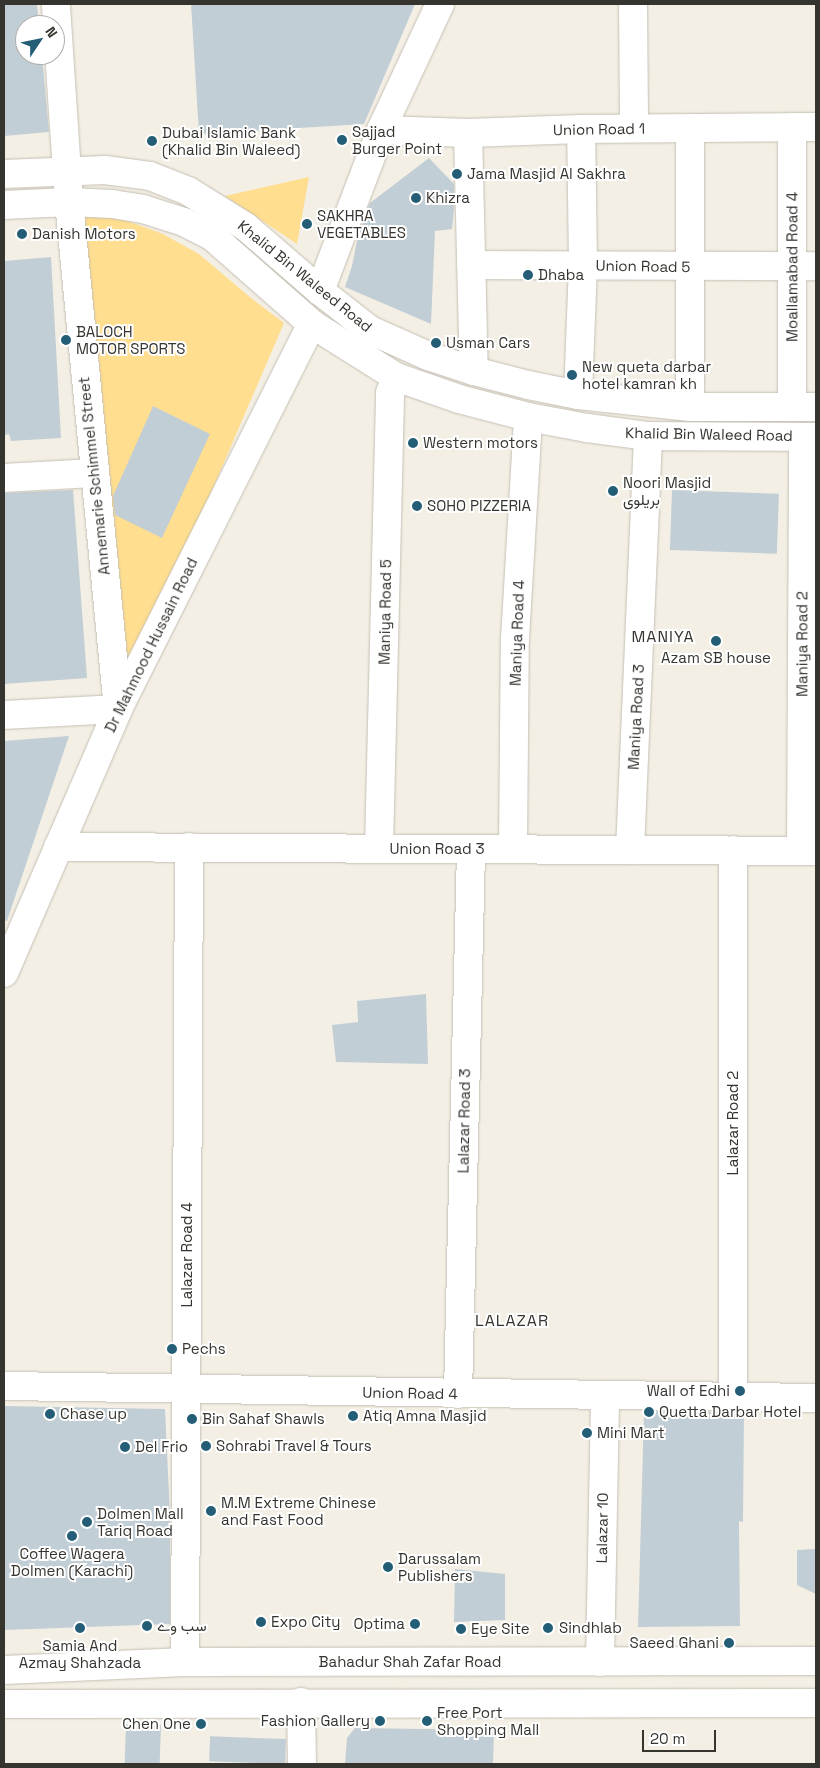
<!DOCTYPE html>
<html>
<head>
<meta charset="utf-8">
<style>
  body { margin:0 }
  #map { position:relative; width:820px; height:1768px; overflow:hidden; background:#f4efe4; font-family:"Space Grotesk",Vazirmatn,sans-serif }
  div>[style] { position:absolute }
  [style*='--x'] { left:calc(var(--x)*1px); top:calc(var(--y)*1px); width:calc(var(--w)*1px); rotate:calc(var(--a)*1deg) }
  .green>* { inset:0; background:#ffde8f }
  .building>* { inset:0; background:#c2ced5; transform-origin:0 0 }
  .roads { filter:drop-shadow(0 0 1px #c4bfb4) drop-shadow(0 0 1px #c4bfb4) }
  .minor>* { height:28px; margin:-14px; padding:0 14px; transform-origin:14px; border-radius:14px; background:#fff }
  .major>* { height:28px; margin:-14px; padding:0 14px; transform-origin:14px; border-radius:14px; background:#fff }
  .dots>* { width:14px; height:14px; translate:-50% -50%; box-sizing:border-box; border:2px solid #fff; border-radius:50% }
  span { translate:-50% -50%; white-space:nowrap; text-align:center; line-height:1.15; -webkit-text-stroke:4px #fff; paint-order:stroke }
  .street-label { font-size:15px; color:#35342f }
  .poi-label { font-size:15px; color:#35342f }
  .left { translate:0 -50%; text-align:left }
  .right { translate:-100% -50%; text-align:right }
  .neighbourhood-label { font-size:16px; color:#35342f; letter-spacing:1px }
  .frame { position:absolute; inset:0; border:5px solid #35342f; pointer-events:none }
  .north { position:absolute; left:15px; top:15px; width:50px; height:50px; box-sizing:border-box; background:#fff; border:1px solid #aeaeac; border-radius:50%; rotate:56deg; font-size:14px; font-weight:700; line-height:20px; text-align:center; color:#35342f }
  .north::after { content:''; display:block; margin:auto; width:18px; height:22px; background:#235e76; clip-path:polygon(50% 0,100% 100%,50% 72%,0 100%) }
  .scale { position:absolute; left:642px; top:1730px; width:74px; height:22px; box-sizing:border-box; border:2px solid #35342f; border-top:0; padding-left:6px; font-size:15px; line-height:18px; white-space:nowrap; color:#35342f; -webkit-text-stroke:4px #fff; paint-order:stroke }
</style>
</head>
<body>
<div id="map">
  <div class="green">
    <i style="clip-path:polygon(309px 177px,297px 244px,225px 196px)"></i>
    <i style="clip-path:polygon(111px 215px,163px 234px,199px 254px,251px 298px,284px 323px,118px 709px,67px 216px)"></i>
  </div>
  <div class="building">
    <i style="clip-path:polygon(4px 4px,37px 4px,39px 25px,25px 25px,25px 55px,42px 55px,49px 132px,4px 136px)"></i>
    <i style="clip-path:polygon(191px 4px,415px 4px,364px 124px,199px 134px)"></i>
    <i style="clip-path:polygon(429px 158px,454px 184px,454px 209px,452px 229px,435px 231px,431px 324px,345px 287px,352px 266px,358px 236px,370px 203px)"></i>
    <i style="clip-path:polygon(51px 257px,61px 438px,11px 441px,9px 434px,4px 435px,4px 261px)"></i>
    <i style="clip-path:polygon(153px 406px,210px 434px,162px 538px,115px 515px,113px 496px)"></i>
    <i style="clip-path:polygon(73px 490px,87px 678px,4px 684px,4px 493px)"></i>
    <i style="left:672px;top:490px;width:107px;height:60px;rotate:2deg"></i>
    <i style="clip-path:polygon(69px 736px,7px 921px,4px 920px,4px 741px)"></i>
    <i style="clip-path:polygon(426px 994px,428px 1064px,336px 1062px,332px 1025px,358px 1022px,357px 1001px)"></i>
    <i style="clip-path:polygon(4px 1406px,165px 1409px,170px 1516px,170px 1624px,4px 1630px)"></i>
    <i style="clip-path:polygon(644px 1411px,744px 1413px,743px 1522px,739px 1521px,740px 1626px,638px 1627px)"></i>
    <i style="clip-path:polygon(816px 1549px,816px 1594px,797px 1585px,797px 1550px)"></i>
    <i style="clip-path:polygon(455px 1569px,505px 1574px,505px 1620px,454px 1622px)"></i>
    <i style="left:126px;top:1724px;width:35px;height:40px;rotate:2deg"></i>
    <i style="clip-path:polygon(355px 1728px,494px 1730px,493px 1764px,345px 1764px,347px 1738px)"></i>
    <i style="left:286px;top:1739px;width:25px;height:76px;rotate:92deg"></i>
  </div>
  <div class="roads">
    <div class="minor">
      <i style="--x:633;--y:4;--w:124;--a:89.5"></i>
      <i style="--x:690;--y:129;--w:278;--a:90"></i>
      <i style="--x:381;--y:130;--w:87;--a:2"></i>
      <i style="--x:468;--y:133;--w:113;--a:-2"></i>
      <i style="--x:581;--y:129;--w:235;--a:-0.5"></i>
      <i style="--x:468;--y:133;--w:238;--a:88.6"></i>
      <i style="--x:471;--y:265;--w:345;--a:0.2"></i>
      <i style="--x:320;--y:291;--w:172;--a:-69.2"></i>
      <i style="--x:381;--y:130;--w:139;--a:-64.9"></i>
      <i style="--x:578;--y:395;--w:130;--a:-87.8"></i>
      <i style="--x:583;--y:265;--w:136;--a:-90.8"></i>
      <i style="--x:792;--y:407;--w:280;--a:-90"></i>
      <i style="--x:4;--y:478;--w:89;--a:-3.2"></i>
      <i style="--x:4;--y:715;--w:114;--a:-3"></i>
      <i style="--x:118;--y:709;--w:509;--a:-95.52"></i>
      <i style="--x:69;--y:202;--w:198;--a:-93.8"></i>
      <i style="--x:58;--y:847;--w:758;--a:0.3"></i>
      <i style="--x:379;--y:848;--w:455;--a:-88.6"></i>
      <i style="--x:390;--y:393;--w:17;--a:-69"></i>
      <i style="--x:513;--y:849;--w:210;--a:-89.5"></i>
      <i style="--x:515;--y:639;--w:222;--a:-86.6"></i>
      <i style="--x:630;--y:850;--w:414;--a:-87.5"></i>
      <i style="--x:733;--y:850;--w:547;--a:90"></i>
      <i style="--x:801;--y:851;--w:414;--a:-89.7"></i>
      <i style="--x:4;--y:973;--w:288;--a:-66.6"></i>
      <i style="--x:118;--y:709;--w:431;--a:-63.3"></i>
      <i style="--x:4;--y:1386;--w:812;--a:0.85"></i>
      <i style="--x:458;--y:1394;--w:545;--a:-88.63"></i>
      <i style="--x:185;--y:1662;--w:815;--a:-89.72"></i>
      <i style="--x:600;--y:1662;--w:267;--a:-88.9"></i>
      <i style="--x:301;--y:1702;--w:62;--a:89.1"></i>
    </div>
    <div class="major">
      <i style="--x:4;--y:174;--w:101;--a:-2.3"></i>
      <i style="--x:105;--y:170;--w:45;--a:7.6"></i>
      <i style="--x:150;--y:176;--w:41;--a:21.5"></i>
      <i style="--x:188;--y:191;--w:68;--a:31.8"></i>
      <i style="--x:246;--y:227;--w:98;--a:40.9"></i>
      <i style="--x:320;--y:291;--w:63;--a:38"></i>
      <i style="--x:370;--y:330;--w:64;--a:24.1"></i>
      <i style="--x:428;--y:356;--w:48;--a:18.1"></i>
      <i style="--x:474;--y:371;--w:56;--a:14.5"></i>
      <i style="--x:528;--y:385;--w:51;--a:11.3"></i>
      <i style="--x:578;--y:395;--w:113;--a:6.1"></i>
      <i style="--x:690;--y:407;--w:126;--a:0"></i>
      <i style="--x:4;--y:205;--w:65;--a:-2.6"></i>
      <i style="--x:69;--y:202;--w:43;--a:2.7"></i>
      <i style="--x:112;--y:204;--w:31;--a:9"></i>
      <i style="--x:143;--y:209;--w:43;--a:17.6"></i>
      <i style="--x:184;--y:222;--w:33;--a:27"></i>
      <i style="--x:213;--y:237;--w:132;--a:41.3"></i>
      <i style="--x:312;--y:324;--w:99;--a:32.2"></i>
      <i style="--x:396;--y:377;--w:67;--a:19.2"></i>
      <i style="--x:459;--y:399;--w:71;--a:14.6"></i>
      <i style="--x:528;--y:417;--w:60;--a:10.6"></i>
      <i style="--x:587;--y:428;--w:62;--a:7.5"></i>
      <i style="--x:648;--y:436;--w:168;--a:0.3"></i>
      <i style="--x:4;--y:1670;--w:181;--a:-2.5"></i>
      <i style="--x:185;--y:1662;--w:631;--a:-0.09"></i>
      <i style="--x:4;--y:1704;--w:812;--a:-0.07"></i>
    </div>
  </div>
  <div class="dots">
    <i style="left:342px;top:140px;background:#235e76"></i>
    <i style="left:152px;top:141px;background:#235e76"></i>
    <i style="left:457px;top:174px;background:#235e76"></i>
    <i style="left:416px;top:198px;background:#235e76"></i>
    <i style="left:307px;top:224px;background:#235e76"></i>
    <i style="left:22px;top:234px;background:#235e76"></i>
    <i style="left:528px;top:275px;background:#235e76"></i>
    <i style="left:66px;top:340px;background:#235e76"></i>
    <i style="left:436px;top:343px;background:#235e76"></i>
    <i style="left:572px;top:375px;background:#235e76"></i>
    <i style="left:413px;top:443px;background:#235e76"></i>
    <i style="left:613px;top:491px;background:#235e76"></i>
    <i style="left:417px;top:506px;background:#235e76"></i>
    <i style="left:716px;top:641px;background:#235e76"></i>
    <i style="left:172px;top:1349px;background:#235e76"></i>
    <i style="left:740px;top:1391px;background:#235e76"></i>
    <i style="left:649px;top:1412px;background:#235e76"></i>
    <i style="left:50px;top:1414px;background:#235e76"></i>
    <i style="left:353px;top:1416px;background:#235e76"></i>
    <i style="left:192px;top:1419px;background:#235e76"></i>
    <i style="left:587px;top:1433px;background:#235e76"></i>
    <i style="left:206px;top:1446px;background:#235e76"></i>
    <i style="left:125px;top:1447px;background:#235e76"></i>
    <i style="left:211px;top:1511px;background:#235e76"></i>
    <i style="left:87px;top:1522px;background:#235e76"></i>
    <i style="left:72px;top:1536px;background:#235e76"></i>
    <i style="left:388px;top:1567px;background:#235e76"></i>
    <i style="left:261px;top:1622px;background:#235e76"></i>
    <i style="left:415px;top:1624px;background:#235e76"></i>
    <i style="left:147px;top:1626px;background:#235e76"></i>
    <i style="left:80px;top:1628px;background:#235e76"></i>
    <i style="left:548px;top:1628px;background:#235e76"></i>
    <i style="left:461px;top:1629px;background:#235e76"></i>
    <i style="left:729px;top:1643px;background:#235e76"></i>
    <i style="left:380px;top:1721px;background:#235e76"></i>
    <i style="left:427px;top:1721px;background:#235e76"></i>
    <i style="left:201px;top:1724px;background:#235e76"></i>
  </div>
  <div class="street-label">
    <span style="left:599px;top:129px;rotate:-1deg">Union Road 1</span>
    <span style="left:643px;top:266px;rotate:1deg">Union Road 5</span>
    <span style="left:792px;top:267px;rotate:-90deg">Moallamabad Road 4</span>
    <span style="left:305px;top:276px;rotate:39deg">Khalid Bin Waleed Road</span>
    <span style="left:709px;top:434px;rotate:1deg">Khalid Bin Waleed Road</span>
    <span style="left:94px;top:476px;rotate:-96deg">Annemarie Schimmel Street</span>
    <span style="left:385px;top:612px;rotate:-89deg">Maniya Road 5</span>
    <span style="left:517px;top:633px;rotate:-88deg">Maniya Road 4</span>
    <span style="left:802px;top:644px;rotate:-90deg">Maniya Road 2</span>
    <span style="left:151px;top:645px;rotate:-64deg">Dr Mahmood Hussain Road</span>
    <span style="left:636px;top:717px;rotate:-87deg">Maniya Road 3</span>
    <span style="left:437px;top:849px">Union Road 3</span>
    <span style="left:464px;top:1121px;rotate:-89deg">Lalazar Road 3</span>
    <span style="left:733px;top:1123px;rotate:-90deg">Lalazar Road 2</span>
    <span style="left:187px;top:1255px;rotate:-90deg">Lalazar Road 4</span>
    <span style="left:410px;top:1393px;rotate:1deg">Union Road 4</span>
    <span style="left:602px;top:1528px;rotate:-89deg">Lalazar 10</span>
    <span style="left:410px;top:1662px">Bahadur Shah Zafar Road</span>
  </div>
  <div class="poi-label">
    <span class="left" style="left:352px;top:140px">Sajjad<br>Burger Point</span>
    <span class="left" style="left:162px;top:141px">Dubai Islamic Bank<br>(Khalid Bin Waleed)</span>
    <span class="left" style="left:467px;top:174px">Jama Masjid Al Sakhra</span>
    <span class="left" style="left:426px;top:198px">Khizra</span>
    <span class="left" style="left:317px;top:224px">SAKHRA<br>VEGETABLES</span>
    <span class="left" style="left:32px;top:234px">Danish Motors</span>
    <span class="left" style="left:538px;top:275px">Dhaba</span>
    <span class="left" style="left:76px;top:340px">BALOCH<br>MOTOR SPORTS</span>
    <span class="left" style="left:446px;top:343px">Usman Cars</span>
    <span class="left" style="left:582px;top:375px">New queta darbar<br>hotel kamran kh</span>
    <span class="left" style="left:423px;top:443px">Western motors</span>
    <span class="left" style="left:623px;top:491px">Noori Masjid<br>بریلوی</span>
    <span class="left" style="left:427px;top:506px">SOHO PIZZERIA</span>
    <span style="left:716px;top:658px">Azam SB house</span>
    <span class="left" style="left:182px;top:1349px">Pechs</span>
    <span class="right" style="left:730px;top:1391px">Wall of Edhi</span>
    <span class="left" style="left:659px;top:1412px">Quetta Darbar Hotel</span>
    <span class="left" style="left:60px;top:1414px">Chase up</span>
    <span class="left" style="left:363px;top:1416px">Atiq Amna Masjid</span>
    <span class="left" style="left:202px;top:1419px">Bin Sahaf Shawls</span>
    <span class="left" style="left:597px;top:1433px">Mini Mart</span>
    <span class="left" style="left:216px;top:1446px">Sohrabi Travel &amp; Tours</span>
    <span class="left" style="left:135px;top:1447px">Del Frio</span>
    <span class="left" style="left:221px;top:1511px">M.M Extreme Chinese<br>and Fast Food</span>
    <span class="left" style="left:97px;top:1522px">Dolmen Mall<br>Tariq Road</span>
    <span style="left:72px;top:1562px">Coffee Wagera<br>Dolmen (Karachi)</span>
    <span class="left" style="left:398px;top:1567px">Darussalam<br>Publishers</span>
    <span class="left" style="left:271px;top:1622px">Expo City</span>
    <span class="right" style="left:405px;top:1624px">Optima</span>
    <span class="left" style="left:157px;top:1626px">سب وے</span>
    <span class="left" style="left:559px;top:1628px">Sindhlab</span>
    <span class="left" style="left:471px;top:1629px">Eye Site</span>
    <span class="right" style="left:719px;top:1643px">Saeed Ghani</span>
    <span style="left:80px;top:1654px">Samia And<br>Azmay Shahzada</span>
    <span class="left" style="left:437px;top:1721px">Free Port<br>Shopping Mall</span>
    <span class="right" style="left:370px;top:1721px">Fashion Gallery</span>
    <span class="right" style="left:191px;top:1724px">Chen One</span>
  </div>
  <div class="neighbourhood-label">
    <span style="left:663px;top:637px">MANIYA</span>
    <span style="left:512px;top:1321px">LALAZAR</span>
  </div>
  <div class="frame"></div>
  <div class="north">N</div>
  <div class="scale">20 m</div>
</div>
</body>
</html>
